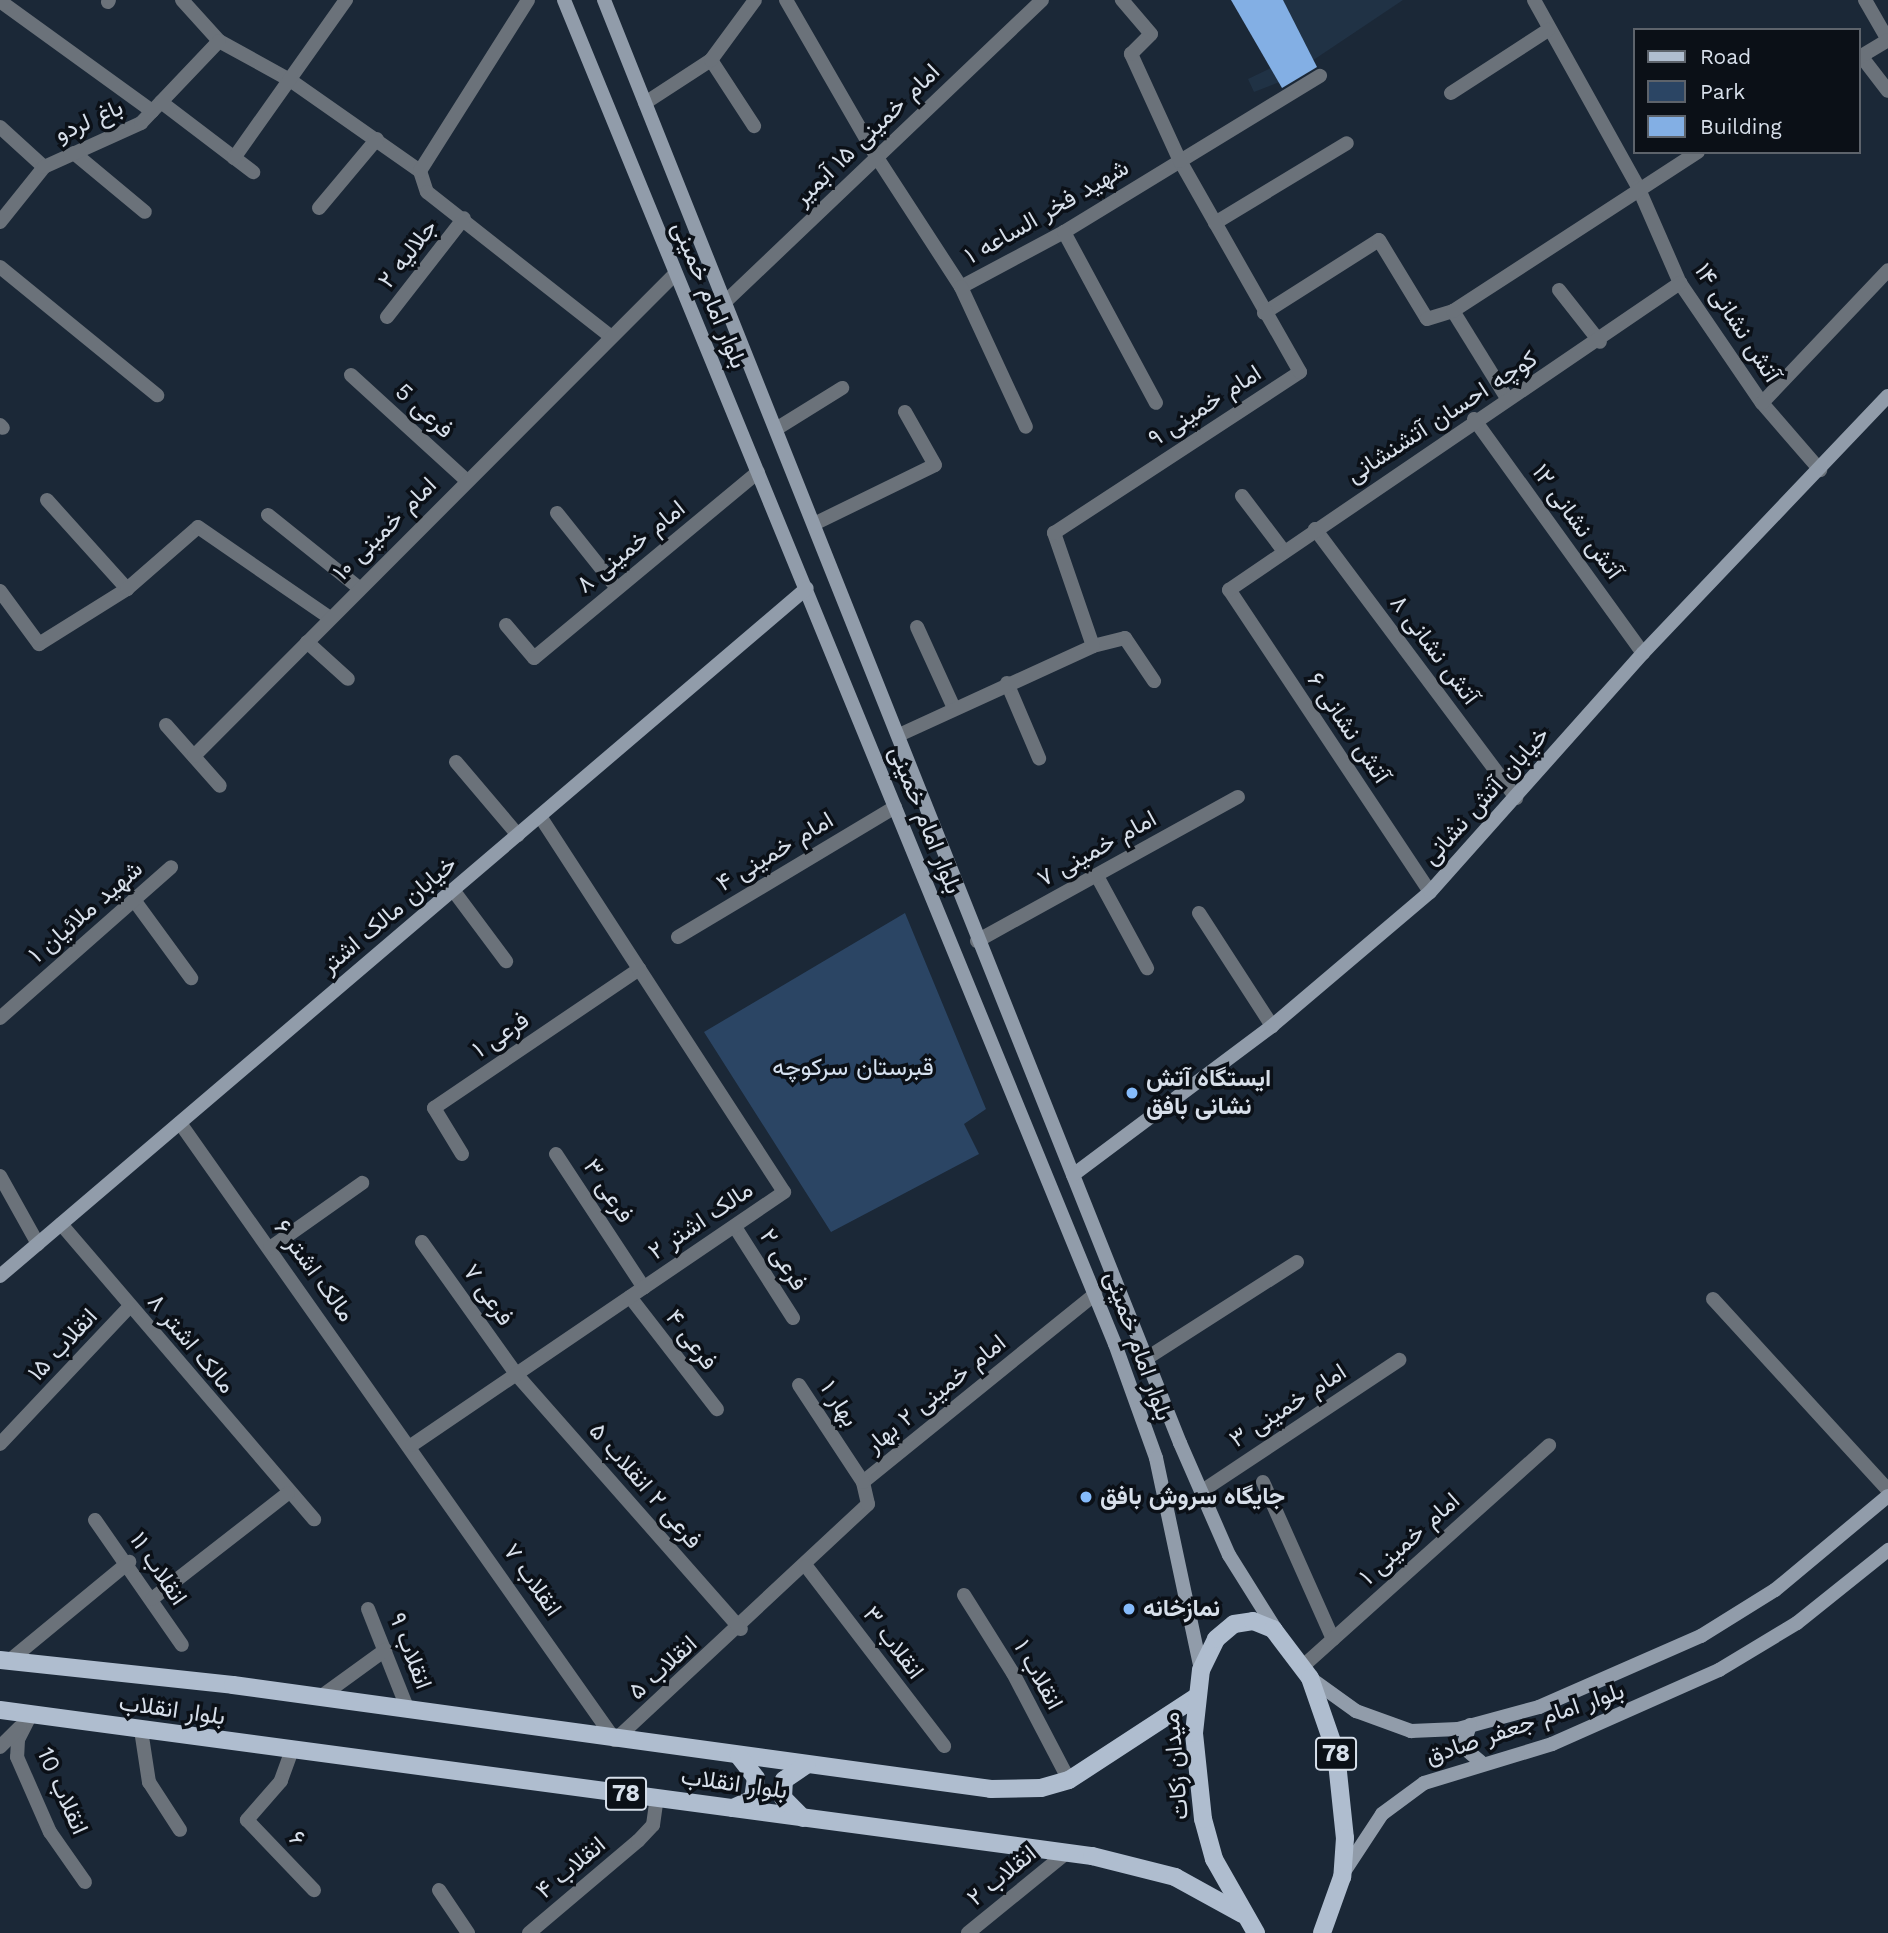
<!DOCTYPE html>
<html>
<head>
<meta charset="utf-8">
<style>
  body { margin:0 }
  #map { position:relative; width:1888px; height:1933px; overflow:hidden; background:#1b2837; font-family:"Work Sans",Vazirmatn,sans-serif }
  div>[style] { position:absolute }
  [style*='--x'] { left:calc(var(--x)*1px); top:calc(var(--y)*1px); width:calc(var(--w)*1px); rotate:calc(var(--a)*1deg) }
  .built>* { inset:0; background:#203245 }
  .green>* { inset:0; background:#2b4564 }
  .building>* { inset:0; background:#83afe4 }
  .street>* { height:14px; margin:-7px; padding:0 7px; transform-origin:7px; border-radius:7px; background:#6b727a }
  .secondary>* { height:14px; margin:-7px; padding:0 7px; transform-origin:7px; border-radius:7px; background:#919caa }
  .primary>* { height:18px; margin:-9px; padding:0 9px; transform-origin:9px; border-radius:9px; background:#afbdcf }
  .dots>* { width:19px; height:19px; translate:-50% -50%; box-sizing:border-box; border:4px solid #0b1017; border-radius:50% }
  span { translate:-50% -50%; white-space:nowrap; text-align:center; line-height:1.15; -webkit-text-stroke:7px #0b1017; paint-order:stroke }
  .shield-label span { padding:2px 5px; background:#0b1017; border:2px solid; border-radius:5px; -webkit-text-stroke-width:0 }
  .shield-label { font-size:23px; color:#d7dfea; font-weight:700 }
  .street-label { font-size:24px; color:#d7dfea }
  .park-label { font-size:24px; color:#d5e1f0 }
  .poi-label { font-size:24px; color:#d7dfea; font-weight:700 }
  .left { translate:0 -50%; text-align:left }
  .legend { position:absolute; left:1633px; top:28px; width:228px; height:126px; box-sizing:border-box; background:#0b1017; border:2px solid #5d636b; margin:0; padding:9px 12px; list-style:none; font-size:21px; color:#d7dfea }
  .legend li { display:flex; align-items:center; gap:14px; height:35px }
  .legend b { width:35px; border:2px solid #5d636b }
</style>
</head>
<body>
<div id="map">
  <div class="built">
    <i style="clip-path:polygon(1236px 0,1403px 0,1282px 81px,1254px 92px,1248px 79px,1275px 66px)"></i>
  </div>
  <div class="green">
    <i style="clip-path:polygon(905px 913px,986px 1109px,964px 1124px,979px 1154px,831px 1232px,704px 1032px)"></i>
  </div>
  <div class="building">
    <i style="clip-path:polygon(1231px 0,1283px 0,1317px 67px,1282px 88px)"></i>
  </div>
  <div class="street">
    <i style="--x:182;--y:0;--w:55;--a:47.9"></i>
    <i style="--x:219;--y:41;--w:81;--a:28.8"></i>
    <i style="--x:290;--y:80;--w:159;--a:35"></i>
    <i style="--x:420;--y:171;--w:22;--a:72"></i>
    <i style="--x:427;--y:192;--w:231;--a:38.2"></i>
    <i style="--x:786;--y:0;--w:180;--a:60"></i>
    <i style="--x:876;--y:156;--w:156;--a:57"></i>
    <i style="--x:961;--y:287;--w:117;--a:-28.1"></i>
    <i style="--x:1064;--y:232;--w:300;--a:-31.4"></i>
    <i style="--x:1534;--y:0;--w:214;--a:60.9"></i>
    <i style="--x:1638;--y:187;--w:105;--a:66.4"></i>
    <i style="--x:1680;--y:283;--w:145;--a:55.7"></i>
    <i style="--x:1762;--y:403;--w:89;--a:49.1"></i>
    <i style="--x:1865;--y:0;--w:46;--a:60.1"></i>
    <i style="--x:0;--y:1;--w:188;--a:35.9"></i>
    <i style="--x:108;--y:2;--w:2;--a:-63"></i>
    <i style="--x:1861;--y:56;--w:44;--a:52.4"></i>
    <i style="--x:1858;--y:58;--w:35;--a:-31"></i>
    <i style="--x:711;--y:60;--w:79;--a:56.9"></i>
    <i style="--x:1451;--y:93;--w:116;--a:-33"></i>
    <i style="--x:161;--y:102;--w:116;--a:37.3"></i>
    <i style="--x:645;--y:103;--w:79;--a:-33.1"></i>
    <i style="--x:711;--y:60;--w:74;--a:-53.7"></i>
    <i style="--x:0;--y:127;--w:59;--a:42.3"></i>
    <i style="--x:74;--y:153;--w:92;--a:39.7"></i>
    <i style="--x:234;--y:158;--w:194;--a:-54.7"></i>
    <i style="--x:420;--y:171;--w:202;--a:-57.7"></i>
    <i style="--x:319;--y:208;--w:90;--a:-50"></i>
    <i style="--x:0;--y:222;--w:70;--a:-51.3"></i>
    <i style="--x:44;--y:167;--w:107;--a:-24.4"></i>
    <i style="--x:141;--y:123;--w:113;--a:-46.4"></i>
    <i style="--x:1215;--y:223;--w:154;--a:-31.2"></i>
    <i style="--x:1064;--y:232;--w:194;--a:61.7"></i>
    <i style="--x:0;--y:267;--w:203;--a:39.2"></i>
    <i style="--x:961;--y:287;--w:154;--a:65.1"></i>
    <i style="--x:1559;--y:290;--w:66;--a:51.7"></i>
    <i style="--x:724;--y:303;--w:439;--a:-43.6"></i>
    <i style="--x:1453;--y:311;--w:102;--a:58.2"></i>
    <i style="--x:1264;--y:313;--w:136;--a:-32.4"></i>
    <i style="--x:1379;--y:240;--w:92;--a:58.7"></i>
    <i style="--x:1427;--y:319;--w:27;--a:-17"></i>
    <i style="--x:1453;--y:311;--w:292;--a:-33"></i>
    <i style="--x:387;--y:317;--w:125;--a:-52.1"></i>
    <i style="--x:351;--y:375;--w:156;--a:42.4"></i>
    <i style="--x:1762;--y:403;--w:183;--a:-46.5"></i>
    <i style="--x:1474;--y:419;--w:289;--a:54.2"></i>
    <i style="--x:0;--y:425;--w:4;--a:45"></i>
    <i style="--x:776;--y:429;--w:78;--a:-31.8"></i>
    <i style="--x:1242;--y:496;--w:68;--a:52.8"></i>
    <i style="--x:47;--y:500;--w:120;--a:48"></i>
    <i style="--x:557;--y:513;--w:95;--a:51.4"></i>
    <i style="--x:268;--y:515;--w:117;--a:38.7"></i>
    <i style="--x:816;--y:523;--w:132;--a:-26"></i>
    <i style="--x:935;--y:465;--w:61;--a:-119.5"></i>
    <i style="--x:1315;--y:529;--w:336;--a:53.2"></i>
    <i style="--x:0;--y:591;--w:66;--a:53.7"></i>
    <i style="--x:39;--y:644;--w:104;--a:-32"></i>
    <i style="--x:127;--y:589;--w:94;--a:-41.1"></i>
    <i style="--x:198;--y:527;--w:160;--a:34.6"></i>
    <i style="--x:506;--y:625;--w:43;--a:49.7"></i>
    <i style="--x:534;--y:658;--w:291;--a:-39.7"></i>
    <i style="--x:917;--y:627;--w:87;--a:65.5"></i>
    <i style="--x:307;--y:642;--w:55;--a:42.1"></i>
    <i style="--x:1093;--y:646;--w:33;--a:-14"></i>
    <i style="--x:1125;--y:638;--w:52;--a:56"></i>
    <i style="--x:1007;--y:683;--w:82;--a:66.9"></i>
    <i style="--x:166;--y:725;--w:81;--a:48.5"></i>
    <i style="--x:899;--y:735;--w:213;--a:-24.6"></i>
    <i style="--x:1093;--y:646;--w:120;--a:-109"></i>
    <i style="--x:1054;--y:533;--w:294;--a:-33.2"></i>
    <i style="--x:1300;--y:372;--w:243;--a:-119.6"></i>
    <i style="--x:1180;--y:161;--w:118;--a:-114.6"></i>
    <i style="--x:1131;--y:54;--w:28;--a:-45"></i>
    <i style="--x:1151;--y:34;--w:45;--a:-130.5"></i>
    <i style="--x:194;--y:756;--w:681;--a:-45.06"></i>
    <i style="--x:456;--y:762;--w:96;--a:49.7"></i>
    <i style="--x:1097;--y:876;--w:105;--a:61.5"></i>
    <i style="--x:453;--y:890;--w:89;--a:53.3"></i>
    <i style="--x:1430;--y:892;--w:363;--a:-123.6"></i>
    <i style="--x:1229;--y:590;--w:546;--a:-34.24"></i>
    <i style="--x:134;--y:900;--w:97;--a:53.8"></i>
    <i style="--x:1199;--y:913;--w:135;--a:57.1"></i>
    <i style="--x:678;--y:937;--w:253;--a:-30.9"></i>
    <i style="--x:977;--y:941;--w:298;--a:-28.9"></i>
    <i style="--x:0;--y:1018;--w:228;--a:-41.4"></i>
    <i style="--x:180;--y:1123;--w:755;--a:54.82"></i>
    <i style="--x:615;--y:1740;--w:346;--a:-43"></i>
    <i style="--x:868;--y:1504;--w:23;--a:-103"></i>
    <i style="--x:863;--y:1482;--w:299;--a:-39"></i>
    <i style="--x:462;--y:1154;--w:54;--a:-121.3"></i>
    <i style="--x:434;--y:1108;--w:248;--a:-34.1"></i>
    <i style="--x:556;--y:1154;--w:160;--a:56.7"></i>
    <i style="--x:0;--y:1176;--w:78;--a:60.8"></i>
    <i style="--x:61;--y:1224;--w:389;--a:49.4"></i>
    <i style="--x:735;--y:1227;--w:108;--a:57.5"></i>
    <i style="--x:422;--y:1242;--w:162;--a:54.5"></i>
    <i style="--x:516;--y:1374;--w:340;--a:48.6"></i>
    <i style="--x:270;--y:1248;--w:113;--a:-35.2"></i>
    <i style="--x:630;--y:1297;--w:142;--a:52.2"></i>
    <i style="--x:1713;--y:1299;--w:259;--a:47.5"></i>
    <i style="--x:1147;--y:1358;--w:178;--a:-32.6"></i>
    <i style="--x:799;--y:1385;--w:116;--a:56.6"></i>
    <i style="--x:0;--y:1444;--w:188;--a:-46.7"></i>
    <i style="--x:412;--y:1445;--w:450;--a:-34.2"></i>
    <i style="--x:784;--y:1192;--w:448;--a:-123"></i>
    <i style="--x:1263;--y:1482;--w:172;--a:66"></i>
    <i style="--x:1202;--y:1491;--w:237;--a:-33.6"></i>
    <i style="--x:95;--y:1520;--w:152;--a:55.2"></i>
    <i style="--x:806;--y:1566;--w:227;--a:52.5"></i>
    <i style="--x:964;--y:1595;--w:92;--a:57.9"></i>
    <i style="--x:1013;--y:1673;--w:121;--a:62.4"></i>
    <i style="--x:152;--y:1599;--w:172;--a:-37.9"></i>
    <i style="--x:368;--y:1609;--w:109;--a:68.4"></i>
    <i style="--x:9;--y:1661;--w:156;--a:-39.5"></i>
    <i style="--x:1302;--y:1667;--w:332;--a:-41.9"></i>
    <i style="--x:319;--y:1698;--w:82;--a:-36"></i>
    <i style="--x:30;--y:1716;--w:27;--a:117"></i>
    <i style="--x:18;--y:1740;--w:17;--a:93"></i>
    <i style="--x:17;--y:1757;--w:82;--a:66.3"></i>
    <i style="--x:50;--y:1832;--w:61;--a:55"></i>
    <i style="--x:141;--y:1730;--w:53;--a:81.3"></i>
    <i style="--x:149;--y:1782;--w:57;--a:57.1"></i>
    <i style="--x:0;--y:1747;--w:28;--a:-45"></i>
    <i style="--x:292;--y:1750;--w:33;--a:110"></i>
    <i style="--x:281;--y:1781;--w:52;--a:131.1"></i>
    <i style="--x:247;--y:1820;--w:97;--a:46.3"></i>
    <i style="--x:439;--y:1890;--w:52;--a:56"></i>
    <i style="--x:529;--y:1933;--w:143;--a:-40.2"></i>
    <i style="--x:638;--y:1841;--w:22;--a:-47"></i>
    <i style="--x:653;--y:1825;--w:27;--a:-82"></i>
    <i style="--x:968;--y:1933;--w:125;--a:-39.2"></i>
  </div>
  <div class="secondary">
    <i style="--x:564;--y:0;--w:1453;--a:67.71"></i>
    <i style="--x:1115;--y:1344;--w:121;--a:70.2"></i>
    <i style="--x:1156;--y:1458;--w:217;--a:78"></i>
    <i style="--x:604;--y:0;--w:1554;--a:68.24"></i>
    <i style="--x:1180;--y:1443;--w:122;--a:66.4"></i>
    <i style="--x:1229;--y:1555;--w:92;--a:57.9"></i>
    <i style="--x:1073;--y:1175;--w:249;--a:-36.8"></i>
    <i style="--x:1272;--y:1026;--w:207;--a:-40.3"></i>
    <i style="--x:1430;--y:892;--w:320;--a:-48.3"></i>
    <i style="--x:1643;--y:653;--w:355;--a:-46.4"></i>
    <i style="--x:0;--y:1276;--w:1060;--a:-40.45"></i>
    <i style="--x:1310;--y:1678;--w:57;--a:35.7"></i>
    <i style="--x:1356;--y:1711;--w:59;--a:20"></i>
    <i style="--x:1411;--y:1731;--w:47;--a:-2.4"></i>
    <i style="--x:1458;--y:1729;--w:84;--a:-15.2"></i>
    <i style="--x:1539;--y:1707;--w:177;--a:-23.7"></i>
    <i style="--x:1701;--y:1636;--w:87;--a:-31.9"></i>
    <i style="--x:1775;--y:1590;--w:147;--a:-39.8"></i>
    <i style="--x:1470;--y:1725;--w:23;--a:108"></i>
    <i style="--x:1463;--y:1747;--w:23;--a:40"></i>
    <i style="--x:1342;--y:1875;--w:73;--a:-56.7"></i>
    <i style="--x:1382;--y:1814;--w:52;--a:-36.4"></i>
    <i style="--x:1424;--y:1783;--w:134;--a:-16.9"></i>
    <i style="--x:1552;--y:1744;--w:183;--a:-23.9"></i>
    <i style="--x:1719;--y:1670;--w:91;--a:-31.1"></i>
    <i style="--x:1797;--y:1623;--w:117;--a:-38.7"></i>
  </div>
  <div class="primary">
    <i style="--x:0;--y:1660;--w:234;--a:6.1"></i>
    <i style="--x:233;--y:1685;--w:765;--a:7.81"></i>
    <i style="--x:991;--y:1789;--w:50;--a:-1.1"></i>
    <i style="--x:1041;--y:1788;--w:29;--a:-16"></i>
    <i style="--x:1069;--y:1780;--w:150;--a:-33.1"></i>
    <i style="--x:0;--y:1710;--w:1102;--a:7.62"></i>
    <i style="--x:1092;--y:1856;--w:86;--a:14.2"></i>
    <i style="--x:1175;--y:1877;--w:77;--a:28.9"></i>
    <i style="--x:733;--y:1808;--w:22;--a:-24"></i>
    <i style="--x:753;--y:1799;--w:21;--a:-82"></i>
    <i style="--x:756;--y:1778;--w:28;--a:-128"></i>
    <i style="--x:803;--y:1818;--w:28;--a:-135"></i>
    <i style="--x:783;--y:1798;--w:18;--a:-87"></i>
    <i style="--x:784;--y:1780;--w:27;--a:-34"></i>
    <i style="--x:1256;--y:1933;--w:85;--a:-119.6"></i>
    <i style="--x:1214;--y:1859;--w:41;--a:-105.4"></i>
    <i style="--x:1203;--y:1819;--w:86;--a:-96"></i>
    <i style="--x:1194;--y:1733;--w:63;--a:-83.7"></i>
    <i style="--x:1201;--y:1670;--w:34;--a:-64"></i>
    <i style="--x:1216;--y:1639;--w:23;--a:-40"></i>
    <i style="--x:1234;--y:1624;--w:19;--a:-9"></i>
    <i style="--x:1253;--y:1621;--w:22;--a:22"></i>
    <i style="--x:1273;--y:1629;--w:61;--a:52.9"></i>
    <i style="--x:1310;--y:1678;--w:79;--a:70.9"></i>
    <i style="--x:1336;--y:1753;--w:85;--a:84"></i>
    <i style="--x:1345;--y:1838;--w:39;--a:94"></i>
    <i style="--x:1342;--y:1877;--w:59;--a:109.7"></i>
  </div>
  <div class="dots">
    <i style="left:1132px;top:1093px;background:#85bbfb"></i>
    <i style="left:1086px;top:1497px;background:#85bbfb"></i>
    <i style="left:1129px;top:1609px;background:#85bbfb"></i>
  </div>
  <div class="shield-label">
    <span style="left:1336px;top:1754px">78</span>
    <span style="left:626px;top:1794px">78</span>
  </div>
  <div class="street-label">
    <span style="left:89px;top:121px;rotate:-24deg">باغ لردو</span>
    <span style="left:867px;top:135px;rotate:-44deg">امام خمینی ۱۵ آبمیر</span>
    <span style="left:1047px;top:212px;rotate:-30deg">شهید فخر الساعه ۱</span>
    <span style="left:408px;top:254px;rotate:-52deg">جلالیه ۲</span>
    <span style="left:709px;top:295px;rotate:67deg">بلوار امام خمینی</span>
    <span style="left:1737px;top:323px;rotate:57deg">آتش نشانی ۱۴</span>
    <span style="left:1205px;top:406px;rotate:-33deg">امام خمینی ۹</span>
    <span style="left:424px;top:411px;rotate:42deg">فرعی 5</span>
    <span style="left:1442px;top:417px;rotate:-33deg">کوچه احسان آتشنشانی</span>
    <span style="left:1577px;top:522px;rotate:54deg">آتش نشانی ۱۲</span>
    <span style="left:385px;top:529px;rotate:-45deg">امام خمینی ۱۰</span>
    <span style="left:631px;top:547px;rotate:-39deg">امام خمینی ۸</span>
    <span style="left:1434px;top:650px;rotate:53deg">آتش نشانی ۸</span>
    <span style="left:1348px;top:728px;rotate:56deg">آتش نشانی ۶</span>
    <span style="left:1486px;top:796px;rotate:-48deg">خیابان آتش نشانی</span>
    <span style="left:925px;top:820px;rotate:68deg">بلوار امام خمینی</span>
    <span style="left:1097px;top:849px;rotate:-29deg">امام خمینی ۷</span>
    <span style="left:775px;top:852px;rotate:-31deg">امام خمینی ۴</span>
    <span style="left:86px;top:912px;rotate:-41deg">شهید ملائیان ۱</span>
    <span style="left:389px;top:915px;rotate:-40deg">خیابان مالک اشتر</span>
    <span style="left:501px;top:1035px;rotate:-34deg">فرعی ۱</span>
    <span style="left:608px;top:1191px;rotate:57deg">فرعی ۳</span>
    <span style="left:701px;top:1221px;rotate:-34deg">مالک اشتر ۲</span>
    <span style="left:783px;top:1260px;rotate:58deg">فرعی ۲</span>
    <span style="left:314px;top:1271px;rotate:54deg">مالک اشتر ۶</span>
    <span style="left:488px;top:1295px;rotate:55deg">فرعی ۷</span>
    <span style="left:691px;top:1340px;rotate:53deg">فرعی ۴</span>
    <span style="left:191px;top:1344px;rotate:50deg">مالک اشتر ۸</span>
    <span style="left:63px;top:1345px;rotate:-47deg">انقلاب ۱۵</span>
    <span style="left:1138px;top:1346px;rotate:70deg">بلوار امام خمینی</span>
    <span style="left:936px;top:1394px;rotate:-39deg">امام خمینی ۲ بهار</span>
    <span style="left:839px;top:1404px;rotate:57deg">بهار ۱</span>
    <span style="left:1288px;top:1406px;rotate:-33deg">امام خمینی ۳</span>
    <span style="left:645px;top:1486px;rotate:49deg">فرعی ۲ انقلاب ۵</span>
    <span style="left:1410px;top:1539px;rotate:-42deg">امام خمینی ۱</span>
    <span style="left:158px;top:1569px;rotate:56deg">انقلاب ۱۱</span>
    <span style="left:532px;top:1580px;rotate:55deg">انقلاب ۷</span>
    <span style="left:893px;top:1643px;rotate:53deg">انقلاب ۳</span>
    <span style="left:410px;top:1651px;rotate:69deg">انقلاب ۹</span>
    <span style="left:663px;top:1668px;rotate:-42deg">انقلاب ۵</span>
    <span style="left:1038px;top:1675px;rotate:61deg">انقلاب ۱</span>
    <span style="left:172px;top:1710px;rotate:8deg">بلوار انقلاب</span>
    <span style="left:1525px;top:1724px;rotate:-19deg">بلوار امام جعفر صادق</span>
    <span style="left:1176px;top:1766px;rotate:-95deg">میدان زکات</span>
    <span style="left:734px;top:1784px;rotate:8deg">بلوار انقلاب</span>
    <span style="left:62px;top:1791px;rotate:66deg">انقلاب 10</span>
    <span style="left:297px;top:1839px;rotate:46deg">۶</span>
    <span style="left:571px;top:1868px;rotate:-40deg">انقلاب ۴</span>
    <span style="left:1002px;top:1876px;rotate:-39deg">انقلاب ۲</span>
  </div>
  <div class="park-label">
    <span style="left:853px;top:1068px">قبرستان سرکوچه</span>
  </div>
  <div class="poi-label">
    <span class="left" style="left:1146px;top:1093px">ایستگاه آتش<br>نشانی بافق</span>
    <span class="left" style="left:1100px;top:1497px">جایگاه سروش بافق</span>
    <span class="left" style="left:1143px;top:1609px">نمازخانه</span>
  </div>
  <ul class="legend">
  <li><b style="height:9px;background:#afbdcf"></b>Road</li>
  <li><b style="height:19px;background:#2b4564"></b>Park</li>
  <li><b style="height:19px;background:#83afe4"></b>Building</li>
  </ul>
</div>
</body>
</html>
